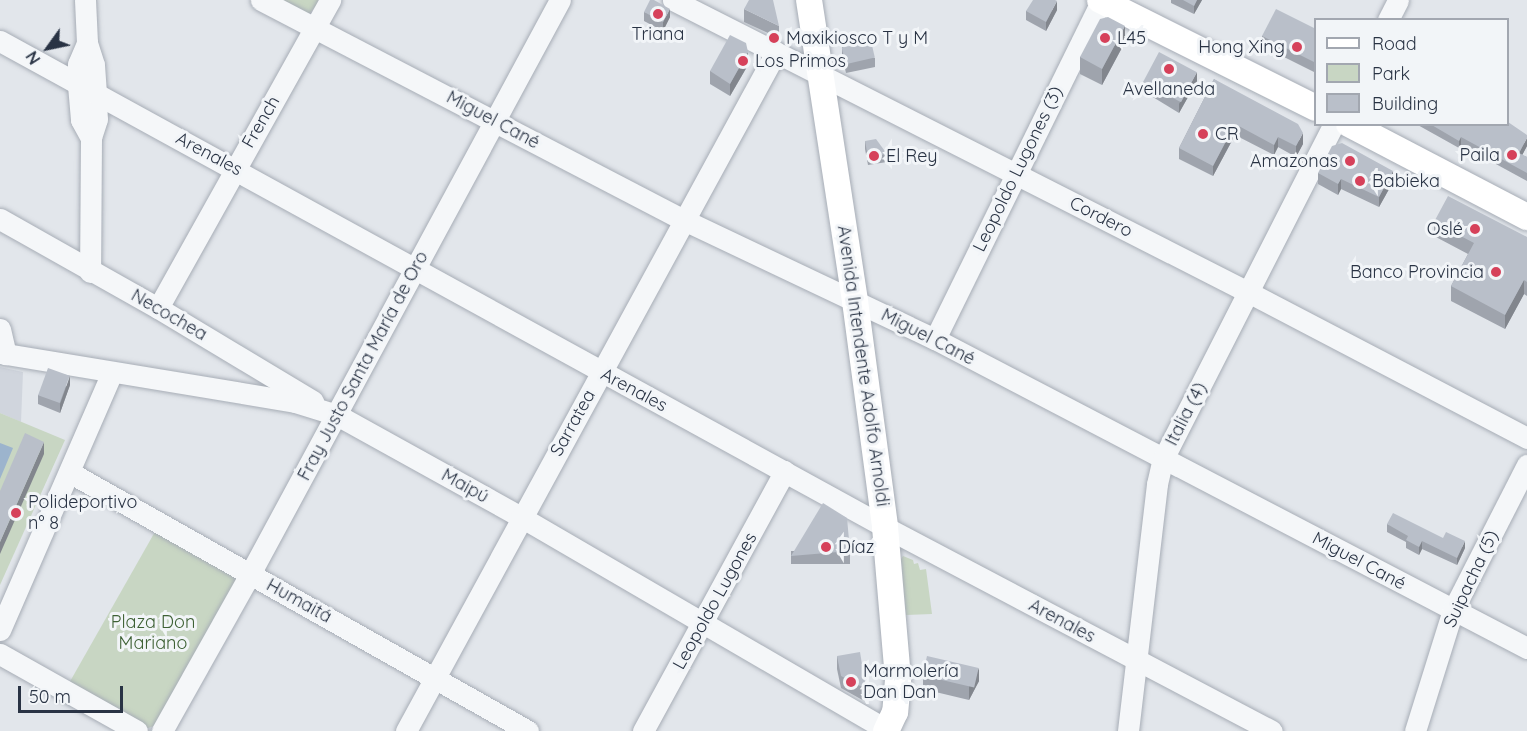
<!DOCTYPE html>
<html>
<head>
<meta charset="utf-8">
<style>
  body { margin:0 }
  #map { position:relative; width:1527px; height:731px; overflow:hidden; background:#e2e6eb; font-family:Quicksand,sans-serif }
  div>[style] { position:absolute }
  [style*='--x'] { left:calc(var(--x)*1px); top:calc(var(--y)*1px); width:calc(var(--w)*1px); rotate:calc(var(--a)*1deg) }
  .built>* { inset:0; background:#d0d5dd }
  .green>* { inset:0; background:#c8d6c3 }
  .water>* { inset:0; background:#9cb4cd }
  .roads { filter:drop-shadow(0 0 2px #a7adb6) drop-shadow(0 0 2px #a7adb6) }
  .minor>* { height:21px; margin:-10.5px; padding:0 10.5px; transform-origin:10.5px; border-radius:10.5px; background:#f5f7f9 }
  .major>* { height:26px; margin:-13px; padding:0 13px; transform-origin:13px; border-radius:13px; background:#fff }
  .wall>* { inset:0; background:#9fa4ad; transform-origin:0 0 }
  .shaded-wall>* { inset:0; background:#82868d }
  .building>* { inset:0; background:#b9bfc9; transform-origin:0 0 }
  .dots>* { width:16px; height:16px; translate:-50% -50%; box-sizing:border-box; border:3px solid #f2f5f8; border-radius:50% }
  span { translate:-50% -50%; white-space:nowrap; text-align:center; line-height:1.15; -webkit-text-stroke:6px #f2f5f8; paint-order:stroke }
  .poi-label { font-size:18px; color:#293344 }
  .left { translate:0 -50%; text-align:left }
  .right { translate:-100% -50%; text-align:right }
  .street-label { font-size:18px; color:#293344 }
  .park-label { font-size:18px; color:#3e6135 }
  .legend { position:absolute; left:1314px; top:18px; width:195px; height:108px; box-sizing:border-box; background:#f2f5f8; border:2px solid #a2a7b0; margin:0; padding:8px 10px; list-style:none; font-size:18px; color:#293344 }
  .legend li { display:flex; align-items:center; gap:12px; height:30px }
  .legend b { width:30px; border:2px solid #a2a7b0 }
  .north { position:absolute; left:18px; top:18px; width:60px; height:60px; -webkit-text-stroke:4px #f2f5f8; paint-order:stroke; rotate:237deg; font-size:16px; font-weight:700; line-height:24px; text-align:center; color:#293344 }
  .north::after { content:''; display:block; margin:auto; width:21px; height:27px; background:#293344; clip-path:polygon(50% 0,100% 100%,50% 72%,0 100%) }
  .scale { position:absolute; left:18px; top:686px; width:105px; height:27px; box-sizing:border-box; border:3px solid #293344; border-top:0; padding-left:8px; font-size:18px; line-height:21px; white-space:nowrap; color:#293344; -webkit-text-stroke:4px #f2f5f8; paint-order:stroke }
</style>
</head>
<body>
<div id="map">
  <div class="built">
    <i style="clip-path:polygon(0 367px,23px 372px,21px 422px,0 413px)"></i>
  </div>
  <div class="green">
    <i style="clip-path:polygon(275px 0,321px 0,310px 13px,300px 13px)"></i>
    <i style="clip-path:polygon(0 413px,65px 440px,0 585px)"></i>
    <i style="clip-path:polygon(156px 530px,238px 577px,154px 726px,148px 728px,68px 685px)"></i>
    <i style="clip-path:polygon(903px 556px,913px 560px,914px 564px,918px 563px,920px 570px,926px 569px,932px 614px,906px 615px,901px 559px)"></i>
  </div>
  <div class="water">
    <i style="clip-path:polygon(0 443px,13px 448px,0 479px)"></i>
  </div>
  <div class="roads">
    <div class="minor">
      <i style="--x:85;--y:0;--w:43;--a:87.3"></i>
      <i style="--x:87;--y:43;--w:23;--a:72"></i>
      <i style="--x:94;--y:65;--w:30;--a:86"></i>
      <i style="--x:96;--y:95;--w:24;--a:88"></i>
      <i style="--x:97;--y:119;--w:20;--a:108"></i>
      <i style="--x:91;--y:138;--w:134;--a:90.4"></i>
      <i style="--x:261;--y:0;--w:477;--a:27.5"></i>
      <i style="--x:684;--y:220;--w:278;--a:25.4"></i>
      <i style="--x:935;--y:339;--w:668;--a:27.56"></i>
      <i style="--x:673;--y:0;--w:645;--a:26.92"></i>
      <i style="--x:1248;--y:292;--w:315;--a:27.6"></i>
      <i style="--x:1388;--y:20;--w:22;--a:-63"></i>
      <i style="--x:0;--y:41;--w:1010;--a:28.77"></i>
      <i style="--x:885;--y:527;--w:437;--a:27.8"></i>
      <i style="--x:87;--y:43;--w:23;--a:113"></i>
      <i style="--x:78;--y:64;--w:21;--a:90"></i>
      <i style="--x:78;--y:85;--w:35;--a:85"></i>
      <i style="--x:81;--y:120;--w:21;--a:61"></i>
      <i style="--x:0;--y:219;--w:181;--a:29.4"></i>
      <i style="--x:158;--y:308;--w:181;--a:31"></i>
      <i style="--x:158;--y:308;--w:353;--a:-60.8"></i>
      <i style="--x:0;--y:329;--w:26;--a:77"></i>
      <i style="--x:935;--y:339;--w:378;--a:-63.8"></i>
      <i style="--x:0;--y:353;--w:299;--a:9.4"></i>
      <i style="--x:295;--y:402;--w:44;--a:17.2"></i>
      <i style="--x:337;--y:415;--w:210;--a:29"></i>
      <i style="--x:521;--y:517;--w:426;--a:30.2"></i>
      <i style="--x:69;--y:472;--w:527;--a:29.43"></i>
      <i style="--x:0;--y:630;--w:280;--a:-66.5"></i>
      <i style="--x:0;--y:654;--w:157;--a:29.3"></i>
      <i style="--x:162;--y:731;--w:180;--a:-60.7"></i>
      <i style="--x:250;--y:574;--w:652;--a:-61.63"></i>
      <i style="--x:406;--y:731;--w:773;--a:-61.41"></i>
      <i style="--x:643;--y:731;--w:296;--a:-61.4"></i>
      <i style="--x:1128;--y:731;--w:249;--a:-83.3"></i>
      <i style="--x:1157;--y:484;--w:26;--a:-77"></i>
      <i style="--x:1163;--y:459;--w:376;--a:-63"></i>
      <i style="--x:1415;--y:731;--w:127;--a:-72.6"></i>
      <i style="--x:1453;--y:610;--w:163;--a:-63"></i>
    </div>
    <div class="major">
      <i style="--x:809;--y:0;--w:304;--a:81.3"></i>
      <i style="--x:855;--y:301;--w:228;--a:82.4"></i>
      <i style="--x:885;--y:527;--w:154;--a:85.1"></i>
      <i style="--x:898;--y:680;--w:32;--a:95"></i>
      <i style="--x:895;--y:712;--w:21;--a:115"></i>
      <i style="--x:1100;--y:0;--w:241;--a:26.6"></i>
      <i style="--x:1349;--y:124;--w:201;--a:27.6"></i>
    </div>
  </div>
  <div class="wall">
    <i style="clip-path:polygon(1171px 0,1202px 0,1194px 14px,1171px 3px)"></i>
    <i style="clip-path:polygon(744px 9px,779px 26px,779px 38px,744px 22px)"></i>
    <i style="clip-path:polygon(1057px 10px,1046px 31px,1026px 20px,1026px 11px)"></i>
    <i style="clip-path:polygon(644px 12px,670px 17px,663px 31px,644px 21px)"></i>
    <i style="clip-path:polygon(1316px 29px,1316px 73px,1262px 46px,1262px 36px)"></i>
    <i style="clip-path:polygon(1125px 42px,1102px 85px,1080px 74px,1080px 57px)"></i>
    <i style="clip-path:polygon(842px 47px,875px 58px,875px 67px,846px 73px,842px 56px)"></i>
    <i style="clip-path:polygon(748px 65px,730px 96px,710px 84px,710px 71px)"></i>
    <i style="clip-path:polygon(1214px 79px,1303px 144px,1296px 157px,1278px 147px,1274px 155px,1235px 135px,1213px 176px,1179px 159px,1179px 148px)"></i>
    <i style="clip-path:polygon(1197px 81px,1179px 113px,1143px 91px,1143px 82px)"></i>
    <i style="clip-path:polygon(1416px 124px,1508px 124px,1527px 146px,1522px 155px,1527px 157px,1527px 181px,1461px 145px,1459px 148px)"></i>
    <i style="clip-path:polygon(865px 141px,887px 154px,887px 162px,868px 165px,865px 149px)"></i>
    <i style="clip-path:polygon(1318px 173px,1393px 182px,1379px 207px,1341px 189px,1338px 195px,1318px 184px)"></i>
    <i style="clip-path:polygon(1434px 222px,1527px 237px,1527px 296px,1524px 294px,1505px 329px,1451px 301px,1451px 286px,1468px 254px,1434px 236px)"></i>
    <i style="clip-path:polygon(70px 385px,60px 413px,38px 404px,38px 395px)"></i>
    <i style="clip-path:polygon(1387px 524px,1465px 548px,1457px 565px,1422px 549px,1419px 555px,1406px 548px,1406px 542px,1387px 532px)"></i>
    <i style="left:850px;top:551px;width:13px;height:59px;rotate:90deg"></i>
    <i style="clip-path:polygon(837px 656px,866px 689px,866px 702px,841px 688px,837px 669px)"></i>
    <i style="clip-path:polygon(923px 676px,979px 681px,969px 700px,923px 689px)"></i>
  </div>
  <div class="shaded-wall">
    <i style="clip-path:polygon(1197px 0,1202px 0,1194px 14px,1194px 6px)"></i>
    <i style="clip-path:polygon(1057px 1px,1057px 10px,1046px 31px,1046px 22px)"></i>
    <i style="clip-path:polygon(670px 9px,670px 17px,663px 31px,663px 22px)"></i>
    <i style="clip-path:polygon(1125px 26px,1125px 42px,1102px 85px,1102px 69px)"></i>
    <i style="clip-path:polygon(748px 52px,748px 65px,730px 96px,730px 84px)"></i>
    <i style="clip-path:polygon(1197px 72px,1197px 81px,1179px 113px,1179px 104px)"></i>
    <i style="clip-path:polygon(1235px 124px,1235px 135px,1213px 176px,1213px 166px)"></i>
    <i style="clip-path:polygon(1303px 133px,1303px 144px,1296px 157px,1296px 146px)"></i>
    <i style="clip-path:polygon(1278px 137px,1278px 147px,1274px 155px,1274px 145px)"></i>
    <i style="clip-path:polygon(1461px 137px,1461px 145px,1459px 148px,1459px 141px)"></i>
    <i style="clip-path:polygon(1527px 138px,1527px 146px,1519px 161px,1519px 153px)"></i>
    <i style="clip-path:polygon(1393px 171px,1393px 182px,1379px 207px,1379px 197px)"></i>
    <i style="clip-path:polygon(1341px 179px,1341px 189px,1338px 195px,1338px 184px)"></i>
    <i style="clip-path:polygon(1524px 280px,1524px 294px,1505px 329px,1505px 315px)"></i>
    <i style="clip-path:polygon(70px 376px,70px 385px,60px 413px,60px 404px)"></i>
    <i style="clip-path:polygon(44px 442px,44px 454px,0 554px,0 542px)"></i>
    <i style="clip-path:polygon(1422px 541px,1422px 549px,1419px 555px,1419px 547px)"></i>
    <i style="clip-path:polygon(1465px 541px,1465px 548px,1457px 565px,1457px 558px)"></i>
    <i style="clip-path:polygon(979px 668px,979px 681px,969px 700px,969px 687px)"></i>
  </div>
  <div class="building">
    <i style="clip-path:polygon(650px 0,654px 0,670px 9px,663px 22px,644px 12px)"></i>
    <i style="clip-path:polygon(749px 0,773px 0,779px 26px,744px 9px)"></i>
    <i style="clip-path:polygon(1033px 0,1055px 0,1057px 1px,1046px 22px,1026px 11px)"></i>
    <i style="clip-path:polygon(1183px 0,1197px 0,1194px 6px)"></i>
    <i style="clip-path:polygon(1276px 9px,1316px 29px,1316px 63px,1262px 36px)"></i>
    <i style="clip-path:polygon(1108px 17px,1125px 26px,1102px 69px,1080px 57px,1100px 19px)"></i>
    <i style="clip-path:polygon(730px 35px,746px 43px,748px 52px,730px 84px,710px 71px)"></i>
    <i style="left:871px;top:41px;width:17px;height:30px;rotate:77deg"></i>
    <i style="left:1159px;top:52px;width:43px;height:34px;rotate:28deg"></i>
    <i style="clip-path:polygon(1214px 79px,1298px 124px,1303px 133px,1296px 146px,1278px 137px,1274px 145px,1235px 124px,1213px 166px,1179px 148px)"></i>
    <i style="clip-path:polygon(1508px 122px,1527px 135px,1527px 138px,1519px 153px,1527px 157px,1527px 173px,1461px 137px,1459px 141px,1430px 124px,1508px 124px)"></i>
    <i style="clip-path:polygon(876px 139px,887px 154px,868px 157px,865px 141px)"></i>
    <i style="clip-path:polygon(1342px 143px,1393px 171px,1379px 197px,1341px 179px,1338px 184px,1318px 173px,1332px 146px)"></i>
    <i style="clip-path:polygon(1448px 196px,1527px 237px,1527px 282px,1524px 280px,1505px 315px,1451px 286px,1474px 243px,1434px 222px)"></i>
    <i style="left:48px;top:368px;width:23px;height:29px;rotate:20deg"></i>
    <i style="clip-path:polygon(25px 433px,44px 442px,0 542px,0 491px)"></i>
    <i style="clip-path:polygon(823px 503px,847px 518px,850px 551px,791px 556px)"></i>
    <i style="clip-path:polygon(1393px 513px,1443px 538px,1446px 532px,1465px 541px,1457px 558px,1422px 541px,1419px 547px,1406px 540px,1408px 536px,1387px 524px)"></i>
    <i style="clip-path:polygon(860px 652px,866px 689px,841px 676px,837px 656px)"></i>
    <i style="left:927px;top:656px;width:53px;height:20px;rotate:13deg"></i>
  </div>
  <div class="dots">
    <i style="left:658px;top:14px;background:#d6415a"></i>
    <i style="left:774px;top:38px;background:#d6415a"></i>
    <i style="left:1105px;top:38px;background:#d6415a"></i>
    <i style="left:1297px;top:47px;background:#d6415a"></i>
    <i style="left:743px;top:61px;background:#d6415a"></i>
    <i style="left:1169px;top:69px;background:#d6415a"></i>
    <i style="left:1203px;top:134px;background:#d6415a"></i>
    <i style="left:1512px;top:155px;background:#d6415a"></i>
    <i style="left:874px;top:156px;background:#d6415a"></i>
    <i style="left:1350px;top:161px;background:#d6415a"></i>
    <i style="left:1360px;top:181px;background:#d6415a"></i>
    <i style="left:1475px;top:229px;background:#d6415a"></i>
    <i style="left:1496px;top:272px;background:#d6415a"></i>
    <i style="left:16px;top:513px;background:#d6415a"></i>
    <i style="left:826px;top:547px;background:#d6415a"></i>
    <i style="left:851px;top:682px;background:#d6415a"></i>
  </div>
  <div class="poi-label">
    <span style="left:658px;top:34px">Triana</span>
    <span class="left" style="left:786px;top:38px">Maxikiosco T y M</span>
    <span class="left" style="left:1117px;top:38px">L45</span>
    <span class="right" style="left:1285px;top:47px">Hong Xing</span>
    <span class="left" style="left:755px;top:61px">Los Primos</span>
    <span style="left:1169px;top:89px">Avellaneda</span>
    <span class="left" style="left:1215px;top:134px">CR</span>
    <span class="right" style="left:1500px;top:155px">Paila</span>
    <span class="left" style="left:886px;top:156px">El Rey</span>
    <span class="right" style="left:1338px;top:161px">Amazonas</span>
    <span class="left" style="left:1372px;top:181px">Babieka</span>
    <span class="right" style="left:1463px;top:229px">Oslé</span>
    <span class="right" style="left:1484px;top:272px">Banco Provincia</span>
    <span class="left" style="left:28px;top:513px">Polideportivo<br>n° 8</span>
    <span class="left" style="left:838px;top:547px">Díaz</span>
    <span class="left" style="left:863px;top:682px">Marmolería<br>Dan Dan</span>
  </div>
  <div class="street-label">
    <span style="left:493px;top:120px;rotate:28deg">Miguel Cané</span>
    <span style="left:261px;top:122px;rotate:-60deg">French</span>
    <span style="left:209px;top:154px;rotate:28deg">Arenales</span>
    <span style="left:1018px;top:169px;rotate:-64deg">Leopoldo Lugones (3)</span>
    <span style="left:1101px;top:217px;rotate:27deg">Cordero</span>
    <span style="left:169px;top:315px;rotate:30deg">Necochea</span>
    <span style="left:928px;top:337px;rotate:27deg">Miguel Cané</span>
    <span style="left:363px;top:366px;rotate:-62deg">Fray Justo Santa María de Oro</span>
    <span style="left:863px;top:366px;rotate:82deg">Avenida Intendente Adolfo Arnoldi</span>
    <span style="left:634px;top:390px;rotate:28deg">Arenales</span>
    <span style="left:1186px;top:414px;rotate:-63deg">Italia (4)</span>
    <span style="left:573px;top:423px;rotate:-61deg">Sarratea</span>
    <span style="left:465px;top:486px;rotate:29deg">Maipú</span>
    <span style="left:1359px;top:561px;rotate:28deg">Miguel Cané</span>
    <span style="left:1471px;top:579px;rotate:-65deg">Suipacha (5)</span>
    <span style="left:299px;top:601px;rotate:29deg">Humaitá</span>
    <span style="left:715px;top:601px;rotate:-61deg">Leopoldo Lugones</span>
    <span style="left:1062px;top:621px;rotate:28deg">Arenales</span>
  </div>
  <div class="park-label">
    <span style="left:153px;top:633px">Plaza Don<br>Mariano</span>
  </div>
  <ul class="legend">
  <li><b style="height:8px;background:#fff"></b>Road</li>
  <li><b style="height:16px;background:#c8d6c3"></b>Park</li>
  <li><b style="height:16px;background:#b9bfc9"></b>Building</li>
  </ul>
  <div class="north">N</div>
  <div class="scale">50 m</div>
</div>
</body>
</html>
